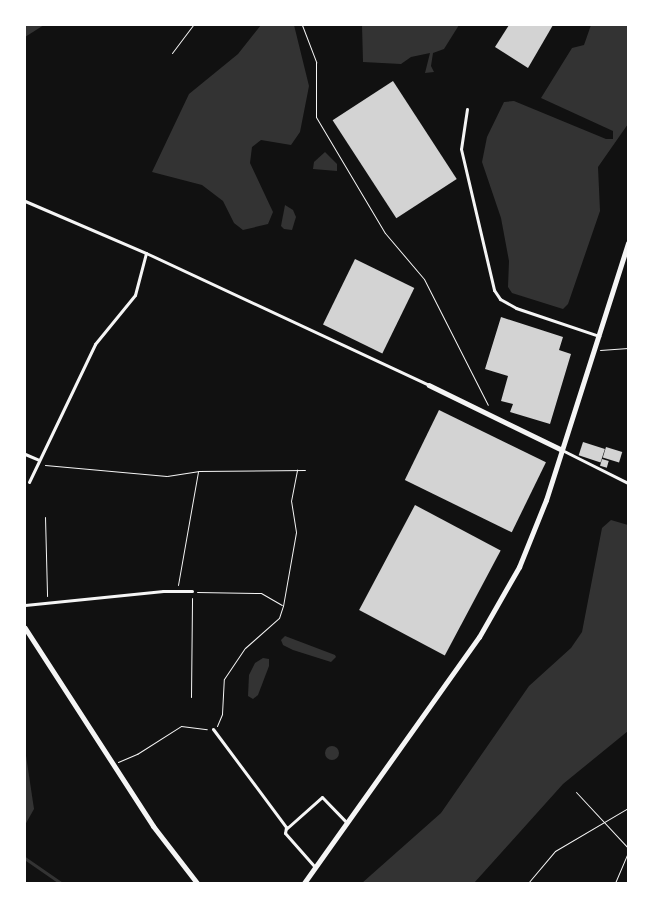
<!DOCTYPE html>
<html>
<head>
<meta charset="utf-8">
<style>
  body { margin:0 }
  #map { position:relative; width:653px; height:908px; overflow:hidden; background:#111; font-family:"Public Sans",sans-serif }
  div>[style] { position:absolute }
  [style*='--x'] { left:calc(var(--x)*1px); top:calc(var(--y)*1px); width:calc(var(--w)*1px); rotate:calc(var(--a)*1deg) }
  .water>* { inset:0; background:#333 }
  .round { border-radius:50% }
  .stream>* { height:2.5px; margin:-1.25px; padding:0 1.25px; transform-origin:1.25px; border-radius:1.25px; background:#333 }
  .building>* { inset:0; background:#d3d3d3; transform-origin:0 0 }
  .path>* { height:1px; margin:-0.5px; padding:0 0.5px; transform-origin:0.5px; border-radius:0.5px; background:#f5f5f5 }
  .minor>* { height:3px; margin:-1.5px; padding:0 1.5px; transform-origin:1.5px; border-radius:1.5px; background:#f5f5f5 }
  .tertiary>* { height:4.5px; margin:-2.25px; padding:0 2.25px; transform-origin:2.25px; border-radius:2.25px; background:#f5f5f5 }
  .secondary>* { height:5px; margin:-2.5px; padding:0 2.5px; transform-origin:2.5px; border-radius:2.5px; background:#f5f5f5 }
  .primary>* { height:5px; margin:-2.5px; padding:0 2.5px; transform-origin:2.5px; border-radius:2.5px; background:#f5f5f5 }
  span { translate:-50% -50%; white-space:nowrap; text-align:center; line-height:1.15; -webkit-text-stroke:4.5px #fff; paint-order:stroke }
  .frame { position:absolute; inset:0; border:26px solid #fff; pointer-events:none }
</style>
</head>
<body>
<div id="map">
  <div class="water">
    <i style="clip-path:polygon(25px 25px,44px 25px,25px 37px)"></i>
    <i style="clip-path:polygon(261px 25px,294px 25px,309px 86px,300px 132px,291px 145px,261px 140px,252px 147px,250px 163px,273px 212px,268px 224px,243px 230px,234px 223px,223px 201px,202px 185px,152px 172px,189px 94px,238px 54px)"></i>
    <i style="clip-path:polygon(362px 25px,459px 25px,444px 49px,433px 53px,431px 66px,434px 72px,425px 73px,430px 53px,411px 57px,401px 64px,363px 62px)"></i>
    <i style="clip-path:polygon(591px 25px,628px 25px,628px 124px,598px 167px,600px 211px,568px 304px,563px 309px,512px 293px,508px 287px,509px 261px,501px 218px,482px 162px,487px 137px,504px 102px,514px 101px,606px 139px,613px 139px,613px 131px,541px 98px,572px 48px,584px 45px)"></i>
    <i style="clip-path:polygon(325px 152px,337px 164px,337px 171px,313px 169px,314px 162px)"></i>
    <i style="clip-path:polygon(285px 205px,293px 210px,296px 217px,292px 230px,284px 229px,281px 226px)"></i>
    <i style="clip-path:polygon(611px 520px,628px 525px,628px 731px,563px 784px,474px 883px,362px 883px,441px 813px,529px 686px,571px 648px,582px 632px,602px 528px)"></i>
    <i style="clip-path:polygon(285px 636px,335px 655px,336px 657px,331px 662px,293px 650px,283px 645px,281px 640px)"></i>
    <i style="clip-path:polygon(263px 658px,269px 659px,269px 666px,258px 695px,253px 699px,248px 696px,249px 675px,255px 663px)"></i>
    <i class="round" style="left:325px;top:746px;width:14px;height:14px"></i>
    <i style="clip-path:polygon(25px 749px,34px 809px,25px 825px)"></i>
  </div>
  <div class="stream">
    <i style="--x:25;--y:858;--w:44;--a:34.8"></i>
  </div>
  <div class="building">
    <i style="clip-path:polygon(509px 25px,553px 25px,528px 68px,495px 47px)"></i>
    <i style="left:393px;top:81px;width:117px;height:72px;rotate:57deg"></i>
    <i style="left:355px;top:259px;width:66px;height:73px;rotate:26deg"></i>
    <i style="clip-path:polygon(501px 317px,563px 337px,559px 350px,571px 354px,550px 424px,510px 412px,513px 404px,501px 401px,508px 376px,485px 369px)"></i>
    <i style="left:439px;top:410px;width:119px;height:78px;rotate:26deg"></i>
    <i style="left:583px;top:442px;width:23px;height:14px;rotate:18deg"></i>
    <i style="left:606px;top:447px;width:17px;height:11px;rotate:17deg"></i>
    <i style="left:602px;top:459px;width:7px;height:7px;rotate:16deg"></i>
    <i style="left:415px;top:505px;width:97px;height:119px;rotate:28deg"></i>
  </div>
  <div class="path">
    <i style="--x:302;--y:25;--w:40;--a:69"></i>
    <i style="--x:316;--y:62;--w:55;--a:90"></i>
    <i style="--x:316;--y:117;--w:135;--a:59.3"></i>
    <i style="--x:385;--y:233;--w:60;--a:49.7"></i>
    <i style="--x:424;--y:279;--w:141;--a:63.1"></i>
    <i style="--x:172;--y:53;--w:35;--a:-53"></i>
    <i style="--x:600;--y:350;--w:28;--a:-4"></i>
    <i style="--x:45;--y:465;--w:122;--a:5.2"></i>
    <i style="--x:167;--y:476;--w:31;--a:-9"></i>
    <i style="--x:198;--y:471;--w:107;--a:-0.5"></i>
    <i style="--x:45;--y:517;--w:79;--a:88.5"></i>
    <i style="--x:178;--y:585;--w:115;--a:-80"></i>
    <i style="--x:197;--y:592;--w:64;--a:0.9"></i>
    <i style="--x:261;--y:593;--w:24;--a:30"></i>
    <i style="--x:191;--y:697;--w:99;--a:-89.4"></i>
    <i style="--x:217;--y:726;--w:13;--a:-67"></i>
    <i style="--x:222;--y:714;--w:35;--a:-87"></i>
    <i style="--x:224;--y:679;--w:37;--a:-56"></i>
    <i style="--x:245;--y:648;--w:45;--a:-41.4"></i>
    <i style="--x:279;--y:618;--w:13;--a:-72"></i>
    <i style="--x:283;--y:606;--w:75;--a:-80"></i>
    <i style="--x:296;--y:532;--w:31;--a:-99"></i>
    <i style="--x:291;--y:501;--w:32;--a:-79"></i>
    <i style="--x:118;--y:762;--w:21;--a:-23"></i>
    <i style="--x:137;--y:754;--w:52;--a:-32.5"></i>
    <i style="--x:181;--y:726;--w:26;--a:7"></i>
    <i style="--x:576;--y:792;--w:76;--a:47.1"></i>
    <i style="--x:528;--y:883;--w:42;--a:-49.8"></i>
    <i style="--x:555;--y:851;--w:85;--a:-30.5"></i>
    <i style="--x:615;--y:883;--w:33;--a:-67"></i>
  </div>
  <div class="minor">
    <i style="--x:467;--y:109;--w:40;--a:98.5"></i>
    <i style="--x:461;--y:149;--w:145;--a:76.8"></i>
    <i style="--x:494;--y:290;--w:11;--a:56"></i>
    <i style="--x:500;--y:299;--w:18;--a:29"></i>
    <i style="--x:516;--y:308;--w:88;--a:18.6"></i>
    <i style="--x:25;--y:201;--w:132;--a:23.3"></i>
    <i style="--x:146;--y:253;--w:312;--a:25"></i>
    <i style="--x:562;--y:450;--w:74;--a:26.6"></i>
    <i style="--x:25;--y:454;--w:15;--a:23"></i>
    <i style="--x:29;--y:482;--w:153;--a:-64.4"></i>
    <i style="--x:95;--y:344;--w:63;--a:-50.8"></i>
    <i style="--x:135;--y:295;--w:43;--a:-75.3"></i>
    <i style="--x:25;--y:605;--w:139;--a:-5.8"></i>
    <i style="--x:163;--y:591;--w:29;--a:0"></i>
    <i style="--x:213;--y:729;--w:122;--a:53.3"></i>
    <i style="--x:286;--y:827;--w:6;--a:99"></i>
    <i style="--x:285;--y:833;--w:45;--a:48.6"></i>
    <i style="--x:286;--y:829;--w:48;--a:-41.6"></i>
    <i style="--x:322;--y:797;--w:36;--a:46"></i>
  </div>
  <div class="tertiary">
    <i style="--x:429;--y:385;--w:148;--a:26"></i>
  </div>
  <div class="secondary">
    <i style="--x:304;--y:883;--w:302;--a:-54.6"></i>
    <i style="--x:479;--y:637;--w:81;--a:-60.3"></i>
    <i style="--x:519;--y:567;--w:72;--a:-68.1"></i>
    <i style="--x:546;--y:500;--w:270;--a:-72.3"></i>
  </div>
  <div class="primary">
    <i style="--x:25;--y:628;--w:236;--a:57.1"></i>
    <i style="--x:153;--y:826;--w:72;--a:52.3"></i>
  </div>
  <div class="frame"></div>
</div>
</body>
</html>
